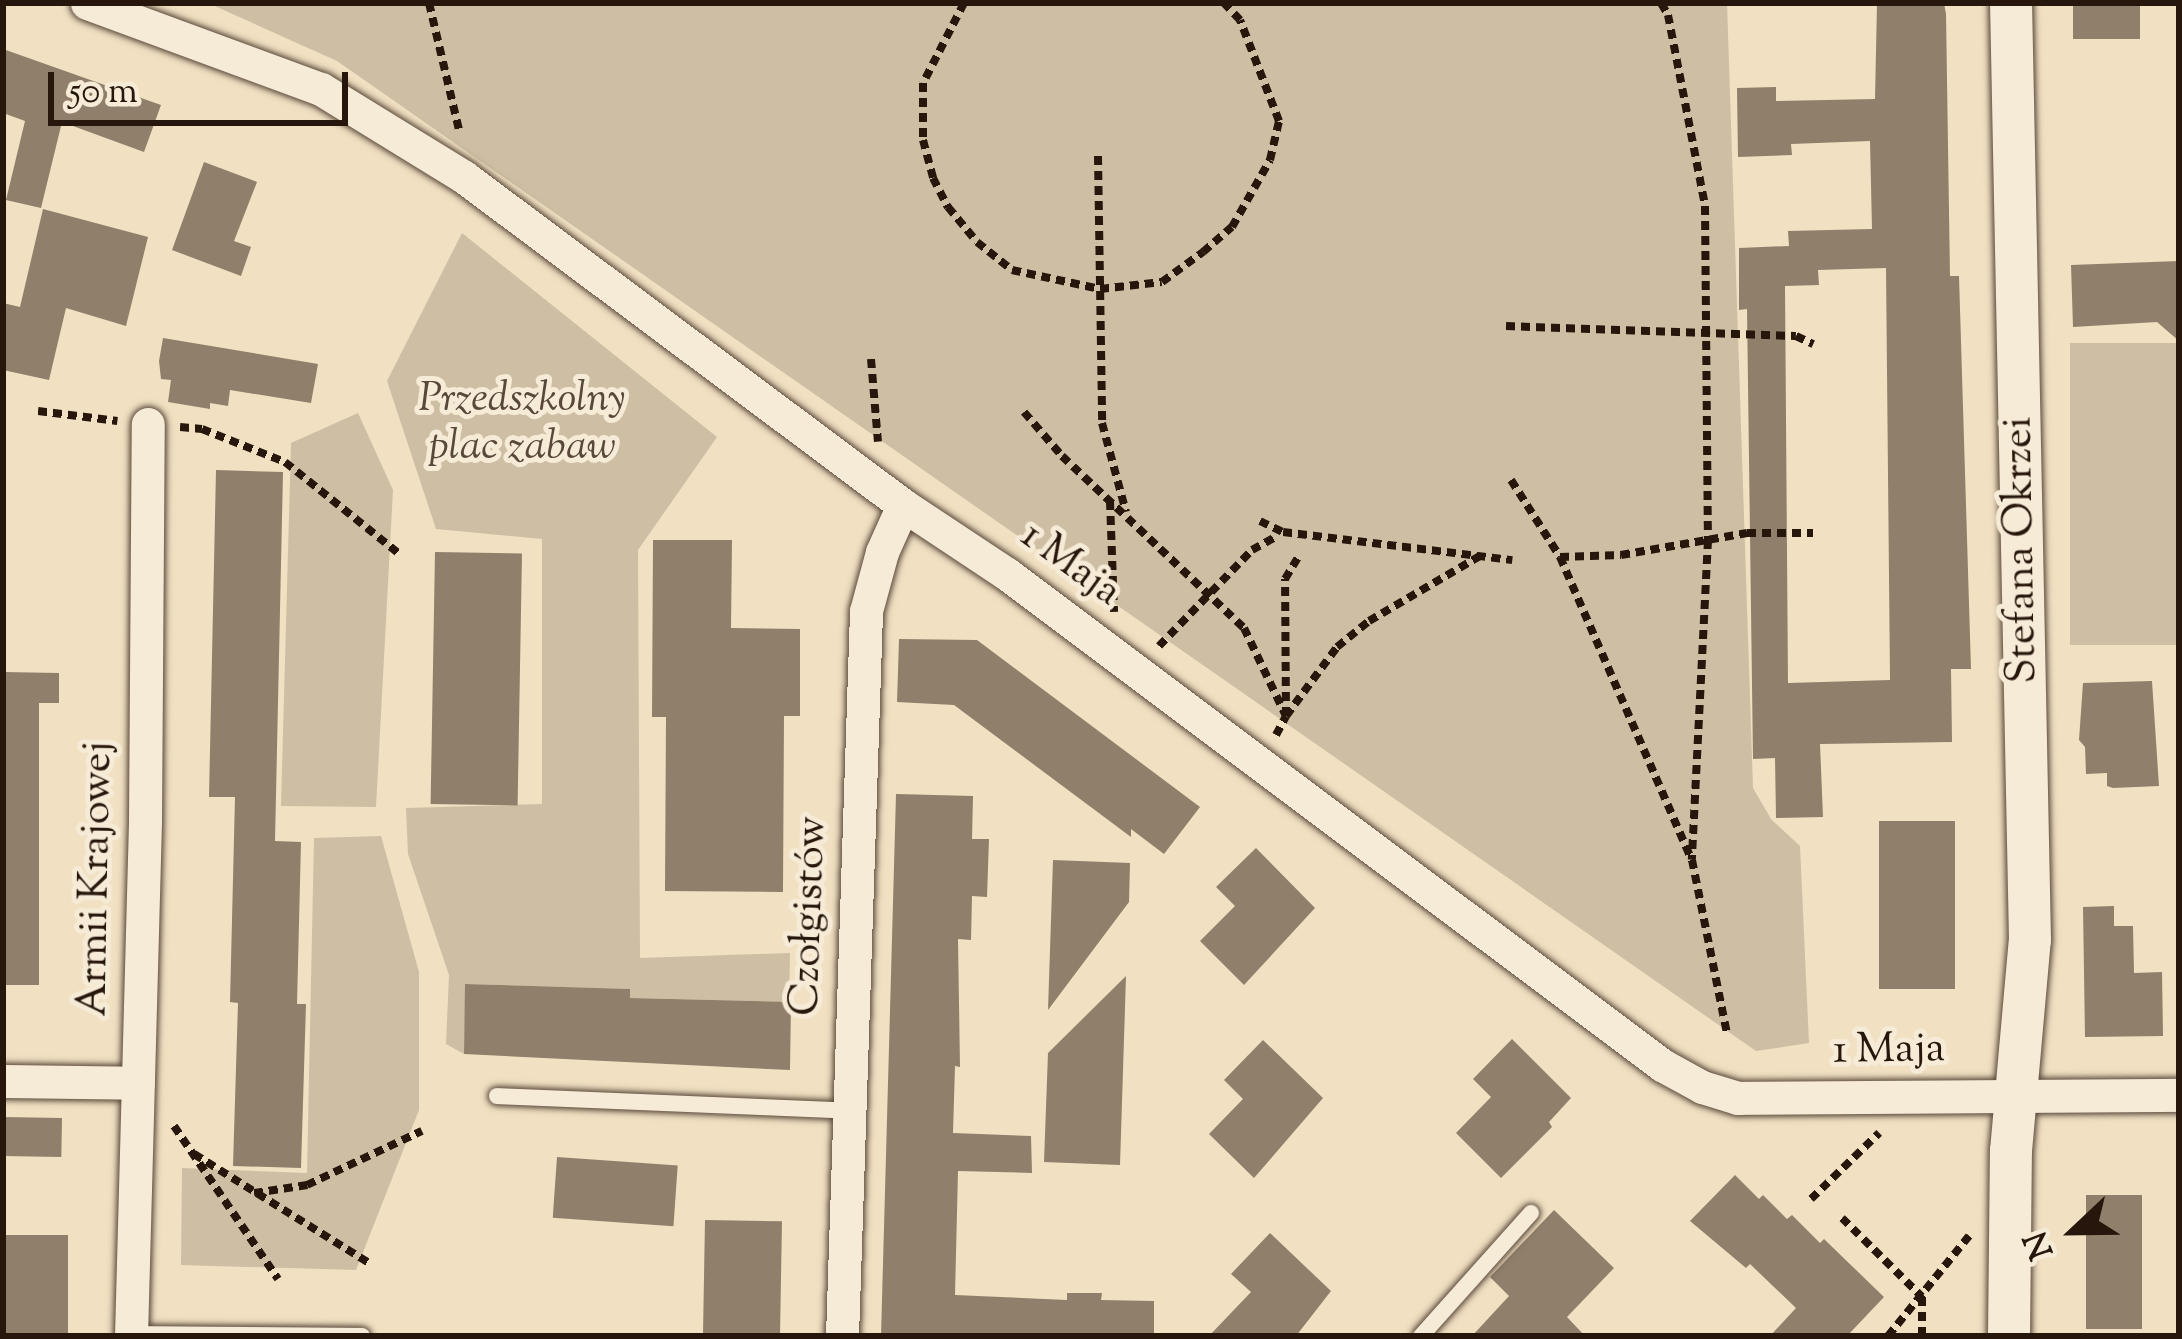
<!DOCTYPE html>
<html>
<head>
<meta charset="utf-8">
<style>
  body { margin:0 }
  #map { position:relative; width:2182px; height:1339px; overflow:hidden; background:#f1e0c2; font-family:"Sorts Mill Goudy",serif }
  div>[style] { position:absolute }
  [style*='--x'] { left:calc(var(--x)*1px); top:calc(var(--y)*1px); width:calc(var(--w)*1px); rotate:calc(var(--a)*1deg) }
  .green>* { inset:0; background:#cebea3; transform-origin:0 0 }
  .building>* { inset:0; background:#907f6a; transform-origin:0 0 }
  .path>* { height:8px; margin-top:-4px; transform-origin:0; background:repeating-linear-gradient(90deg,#26160b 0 9px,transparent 0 15px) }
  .roads { filter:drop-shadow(0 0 3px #594839) drop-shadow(0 0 3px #594839) }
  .service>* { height:16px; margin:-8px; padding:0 8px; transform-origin:8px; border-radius:8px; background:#f6ebd7 }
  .minor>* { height:33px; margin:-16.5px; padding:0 16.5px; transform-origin:16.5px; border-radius:16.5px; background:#f6ebd7 }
  .tertiary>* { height:42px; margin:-21px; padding:0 21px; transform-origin:21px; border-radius:21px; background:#f6ebd7 }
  span { translate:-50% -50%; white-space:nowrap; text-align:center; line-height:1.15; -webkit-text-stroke:10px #f6ebd7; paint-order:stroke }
  .park-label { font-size:42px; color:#584839; font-style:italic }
  .street-label { font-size:42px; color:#26160b }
  .frame { position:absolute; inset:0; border:6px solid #26160b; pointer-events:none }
  .north { position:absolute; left:2014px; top:1171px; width:120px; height:120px; -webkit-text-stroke:9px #f6ebd7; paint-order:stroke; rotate:248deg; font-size:33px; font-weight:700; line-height:48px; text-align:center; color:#26160b }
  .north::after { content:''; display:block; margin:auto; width:42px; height:54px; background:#26160b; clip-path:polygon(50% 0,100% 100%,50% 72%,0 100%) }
  .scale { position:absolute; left:48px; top:72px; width:300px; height:54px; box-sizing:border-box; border:6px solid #26160b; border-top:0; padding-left:15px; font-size:36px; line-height:42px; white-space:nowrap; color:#26160b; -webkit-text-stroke:9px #f6ebd7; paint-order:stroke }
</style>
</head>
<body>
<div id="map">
  <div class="green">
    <i style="clip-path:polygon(208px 3px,1727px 3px,1753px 788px,1771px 819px,1800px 846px,1809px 1043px,1756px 1051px,337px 61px)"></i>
    <i style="clip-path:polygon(462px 233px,717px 437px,638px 550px,640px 958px,790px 953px,789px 1002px,630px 998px,629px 989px,466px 984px,464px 1054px,446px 1044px,449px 975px,408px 854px,406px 808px,542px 804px,542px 539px,436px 529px,387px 381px)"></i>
    <i style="left:2179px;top:343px;width:302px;height:109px;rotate:90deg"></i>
    <i style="clip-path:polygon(358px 413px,393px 490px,376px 807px,281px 806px,291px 443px)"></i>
    <i style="clip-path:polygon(381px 836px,419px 972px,419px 1110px,356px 1270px,181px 1265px,182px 1168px,307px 1173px,314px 838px)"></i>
  </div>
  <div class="building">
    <i style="clip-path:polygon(evenodd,1877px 3px,1944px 3px,1946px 14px,1950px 276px,1959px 276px,1971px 669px,1951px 669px,1952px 742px,1820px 744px,1823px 817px,1776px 818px,1775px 758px,1753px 759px,1747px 309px,1739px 310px,1739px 248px,1789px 246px,1788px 231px,1872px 229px,1870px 141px,1791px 144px,1792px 155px,1738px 157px,1737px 88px,1776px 87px,1776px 101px,1875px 99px,1877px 3px,1886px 268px,1890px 680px,1788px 683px,1785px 286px,1819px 285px,1818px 270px,1886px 268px)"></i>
    <i style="left:2073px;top:3px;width:67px;height:36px"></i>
    <i style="clip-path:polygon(3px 49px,161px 105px,144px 152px,62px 122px,41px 208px,6px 200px,25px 121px,3px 113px)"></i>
    <i style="clip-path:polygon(204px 162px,257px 182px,234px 241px,251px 247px,241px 276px,172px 250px)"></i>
    <i style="clip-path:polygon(43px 209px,148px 237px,126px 326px,66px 308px,49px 380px,3px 370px,3px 303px,20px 307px)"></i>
    <i style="clip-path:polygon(2179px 261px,2179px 341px,2157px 322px,2073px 327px,2071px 265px)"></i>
    <i style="clip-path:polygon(163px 338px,318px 364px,311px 403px,230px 390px,228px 406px,210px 403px,210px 409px,168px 402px,171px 380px,161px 379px,159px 361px)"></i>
    <i style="clip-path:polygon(216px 470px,283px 472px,275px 841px,301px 842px,297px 1004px,306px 1004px,301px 1168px,233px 1166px,238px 1003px,230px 1002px,235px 797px,209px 797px)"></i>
    <i style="clip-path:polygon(653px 540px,732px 540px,731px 628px,800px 629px,800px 716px,784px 716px,783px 892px,665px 891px,666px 717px,652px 717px)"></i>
    <i style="left:435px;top:552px;width:87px;height:252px;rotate:1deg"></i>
    <i style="clip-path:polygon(899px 639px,977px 640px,1200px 807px,1164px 854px,1131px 829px,1131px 837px,954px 705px,897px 702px)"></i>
    <i style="clip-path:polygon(3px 672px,59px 673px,59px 703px,39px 703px,39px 985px,3px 985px)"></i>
    <i style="clip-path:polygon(2152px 681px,2159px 786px,2113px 788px,2107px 786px,2107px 773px,2086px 774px,2085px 747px,2079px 740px,2083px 683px)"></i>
    <i style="clip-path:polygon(896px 794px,973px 796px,972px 839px,989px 839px,987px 897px,972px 896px,971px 940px,958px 939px,960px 1067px,955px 1066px,953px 1133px,1031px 1136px,1032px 1173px,958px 1171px,955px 1295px,1067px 1300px,1067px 1293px,1102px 1293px,1101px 1300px,1154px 1301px,1154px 1336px,881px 1336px)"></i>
    <i style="left:1879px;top:821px;width:76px;height:168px"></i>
    <i style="clip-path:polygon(1256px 848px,1315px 908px,1244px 985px,1200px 941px,1235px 906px,1216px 887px)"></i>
    <i style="clip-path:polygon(1053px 860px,1130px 863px,1129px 902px,1048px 1010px)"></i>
    <i style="clip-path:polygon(2114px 906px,2114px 926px,2133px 926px,2134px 973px,2162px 972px,2163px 1036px,2085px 1037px,2083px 907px)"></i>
    <i style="clip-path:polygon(1126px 976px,1120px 1165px,1044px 1162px,1048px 1053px)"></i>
    <i style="clip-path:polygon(465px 984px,630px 989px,630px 998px,791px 1002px,790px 1070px,464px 1054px)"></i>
    <i style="clip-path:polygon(1512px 1039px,1571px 1098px,1549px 1122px,1552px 1127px,1501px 1178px,1456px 1133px,1491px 1097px,1473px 1079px)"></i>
    <i style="clip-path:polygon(1263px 1040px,1323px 1098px,1254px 1178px,1209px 1134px,1243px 1099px,1224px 1080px)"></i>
    <i style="left:3px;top:1117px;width:59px;height:39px;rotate:1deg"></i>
    <i style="left:557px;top:1157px;width:121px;height:61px;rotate:4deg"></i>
    <i style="clip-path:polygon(1735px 1175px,1759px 1199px,1763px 1195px,1787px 1219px,1792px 1215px,1820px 1243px,1824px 1239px,1884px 1297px,1847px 1336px,1770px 1336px,1796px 1308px,1750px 1264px,1746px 1268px,1690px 1221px)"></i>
    <i style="left:2086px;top:1195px;width:56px;height:134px"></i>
    <i style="clip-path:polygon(1554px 1210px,1614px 1268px,1567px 1317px,1585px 1336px,1472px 1336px,1509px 1296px,1490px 1277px)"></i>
    <i style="left:705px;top:1220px;width:77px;height:116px;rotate:1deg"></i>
    <i style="clip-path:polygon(1270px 1233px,1331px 1291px,1296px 1336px,1209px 1336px,1251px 1292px,1231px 1274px)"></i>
    <i style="left:3px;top:1235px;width:65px;height:101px"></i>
  </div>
  <div class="path">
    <i style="--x:429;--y:3;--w:130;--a:76.7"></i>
    <i style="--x:964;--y:3;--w:90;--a:117.1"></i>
    <i style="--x:923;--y:83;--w:57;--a:90"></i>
    <i style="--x:923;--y:140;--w:39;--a:75"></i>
    <i style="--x:933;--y:178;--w:33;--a:63"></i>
    <i style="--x:948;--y:207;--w:45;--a:50.4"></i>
    <i style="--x:977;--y:242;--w:45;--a:38.7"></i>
    <i style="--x:1012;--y:270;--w:90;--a:12.2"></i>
    <i style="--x:1100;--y:289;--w:62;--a:-6.4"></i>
    <i style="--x:1162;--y:282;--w:51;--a:-36.2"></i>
    <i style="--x:1203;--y:252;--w:38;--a:-41"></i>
    <i style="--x:1232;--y:227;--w:77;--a:-60.4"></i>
    <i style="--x:1270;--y:160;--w:40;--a:-77"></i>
    <i style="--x:1279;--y:121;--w:108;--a:-111.1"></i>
    <i style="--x:1240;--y:20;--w:23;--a:-133"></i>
    <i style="--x:1661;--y:3;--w:14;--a:60"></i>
    <i style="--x:1668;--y:15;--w:195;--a:79"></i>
    <i style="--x:1705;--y:206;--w:334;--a:89.5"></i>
    <i style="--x:1708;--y:540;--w:320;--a:92.9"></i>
    <i style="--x:1098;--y:156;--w:267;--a:89.1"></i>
    <i style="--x:1102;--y:423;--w:92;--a:74.9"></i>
    <i style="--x:1506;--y:326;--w:290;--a:2"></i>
    <i style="--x:1796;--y:336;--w:19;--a:25"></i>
    <i style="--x:871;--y:359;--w:83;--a:85.2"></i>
    <i style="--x:38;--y:411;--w:80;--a:7.2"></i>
    <i style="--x:1024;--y:412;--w:58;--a:49.2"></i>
    <i style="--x:1062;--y:456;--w:250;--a:43.4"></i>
    <i style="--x:1244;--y:628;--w:98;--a:64.5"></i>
    <i style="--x:1286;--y:716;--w:86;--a:-53.5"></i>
    <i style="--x:1337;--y:647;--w:41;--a:-39.1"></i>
    <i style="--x:1369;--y:621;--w:129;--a:-30.4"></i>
    <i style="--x:180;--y:427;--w:22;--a:5"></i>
    <i style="--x:202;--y:429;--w:89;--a:21.7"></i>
    <i style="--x:285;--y:462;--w:145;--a:38.8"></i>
    <i style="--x:1511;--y:480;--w:91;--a:57.5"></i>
    <i style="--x:1560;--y:557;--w:331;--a:66.5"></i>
    <i style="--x:1692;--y:860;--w:177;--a:78.6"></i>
    <i style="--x:1110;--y:501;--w:111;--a:87.9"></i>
    <i style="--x:1260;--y:521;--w:25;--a:26"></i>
    <i style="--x:1283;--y:532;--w:231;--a:7"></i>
    <i style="--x:1560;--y:557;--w:61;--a:-1.9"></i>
    <i style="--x:1621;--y:555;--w:128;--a:-9.9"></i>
    <i style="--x:1747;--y:533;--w:66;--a:0"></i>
    <i style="--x:1159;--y:646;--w:134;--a:-45.9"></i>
    <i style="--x:1252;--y:550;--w:26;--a:-29"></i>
    <i style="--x:1276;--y:735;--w:21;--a:-62"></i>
    <i style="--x:1286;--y:716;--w:137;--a:-90.4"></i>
    <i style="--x:1285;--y:579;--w:26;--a:-59"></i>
    <i style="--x:174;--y:1126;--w:185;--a:55.8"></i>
    <i style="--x:194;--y:1154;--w:206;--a:31.9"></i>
    <i style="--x:254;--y:1193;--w:54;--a:-8.6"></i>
    <i style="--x:307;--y:1185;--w:127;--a:-25.2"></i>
    <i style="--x:1811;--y:1199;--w:95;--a:-44.1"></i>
    <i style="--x:1842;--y:1218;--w:112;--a:44.6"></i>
    <i style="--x:1922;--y:1297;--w:39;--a:90"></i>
    <i style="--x:1888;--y:1336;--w:129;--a:-51"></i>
  </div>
  <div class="roads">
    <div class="service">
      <i style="--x:497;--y:1096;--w:352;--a:2.4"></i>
      <i style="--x:131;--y:1334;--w:231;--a:0.5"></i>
      <i style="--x:1421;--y:1336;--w:165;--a:-48.2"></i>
    </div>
    <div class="minor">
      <i style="--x:87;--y:3;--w:249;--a:20.2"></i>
      <i style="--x:321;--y:89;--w:168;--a:31.6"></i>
      <i style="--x:464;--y:177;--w:548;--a:36.77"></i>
      <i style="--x:903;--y:505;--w:125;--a:33.6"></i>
      <i style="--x:1007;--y:574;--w:819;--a:36.86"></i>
      <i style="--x:1662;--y:1065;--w:46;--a:28.8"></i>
      <i style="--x:1702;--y:1087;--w:38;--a:17"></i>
      <i style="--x:1738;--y:1098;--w:441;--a:-0.4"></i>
      <i style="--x:3;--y:1081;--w:135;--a:0.8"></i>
      <i style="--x:131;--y:1336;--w:515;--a:-88.44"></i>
      <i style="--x:145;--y:821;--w:397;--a:-89.6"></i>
      <i style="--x:842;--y:1336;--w:725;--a:-88.1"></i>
      <i style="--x:866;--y:611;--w:61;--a:-74.8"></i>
      <i style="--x:882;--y:552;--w:51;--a:-65.9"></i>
    </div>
    <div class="tertiary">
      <i style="--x:2009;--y:1336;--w:185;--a:-89.4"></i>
      <i style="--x:2011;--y:1151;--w:212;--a:-84.9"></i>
      <i style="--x:2030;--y:940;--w:937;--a:-91.16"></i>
    </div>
  </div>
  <div class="park-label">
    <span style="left:522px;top:424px">Przedszkolny<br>plac zabaw</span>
  </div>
  <div class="street-label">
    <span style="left:2022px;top:550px;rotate:-91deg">Stefana Okrzei</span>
    <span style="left:1070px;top:565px;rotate:36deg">1 Maja</span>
    <span style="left:97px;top:879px;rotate:-89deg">Armii Krajowej</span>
    <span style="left:810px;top:916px;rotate:-88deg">Czołgistów</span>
    <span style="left:1889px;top:1051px;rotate:-1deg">1 Maja</span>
  </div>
  <div class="frame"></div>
  <div class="north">N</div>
  <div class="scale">50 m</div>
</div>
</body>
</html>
